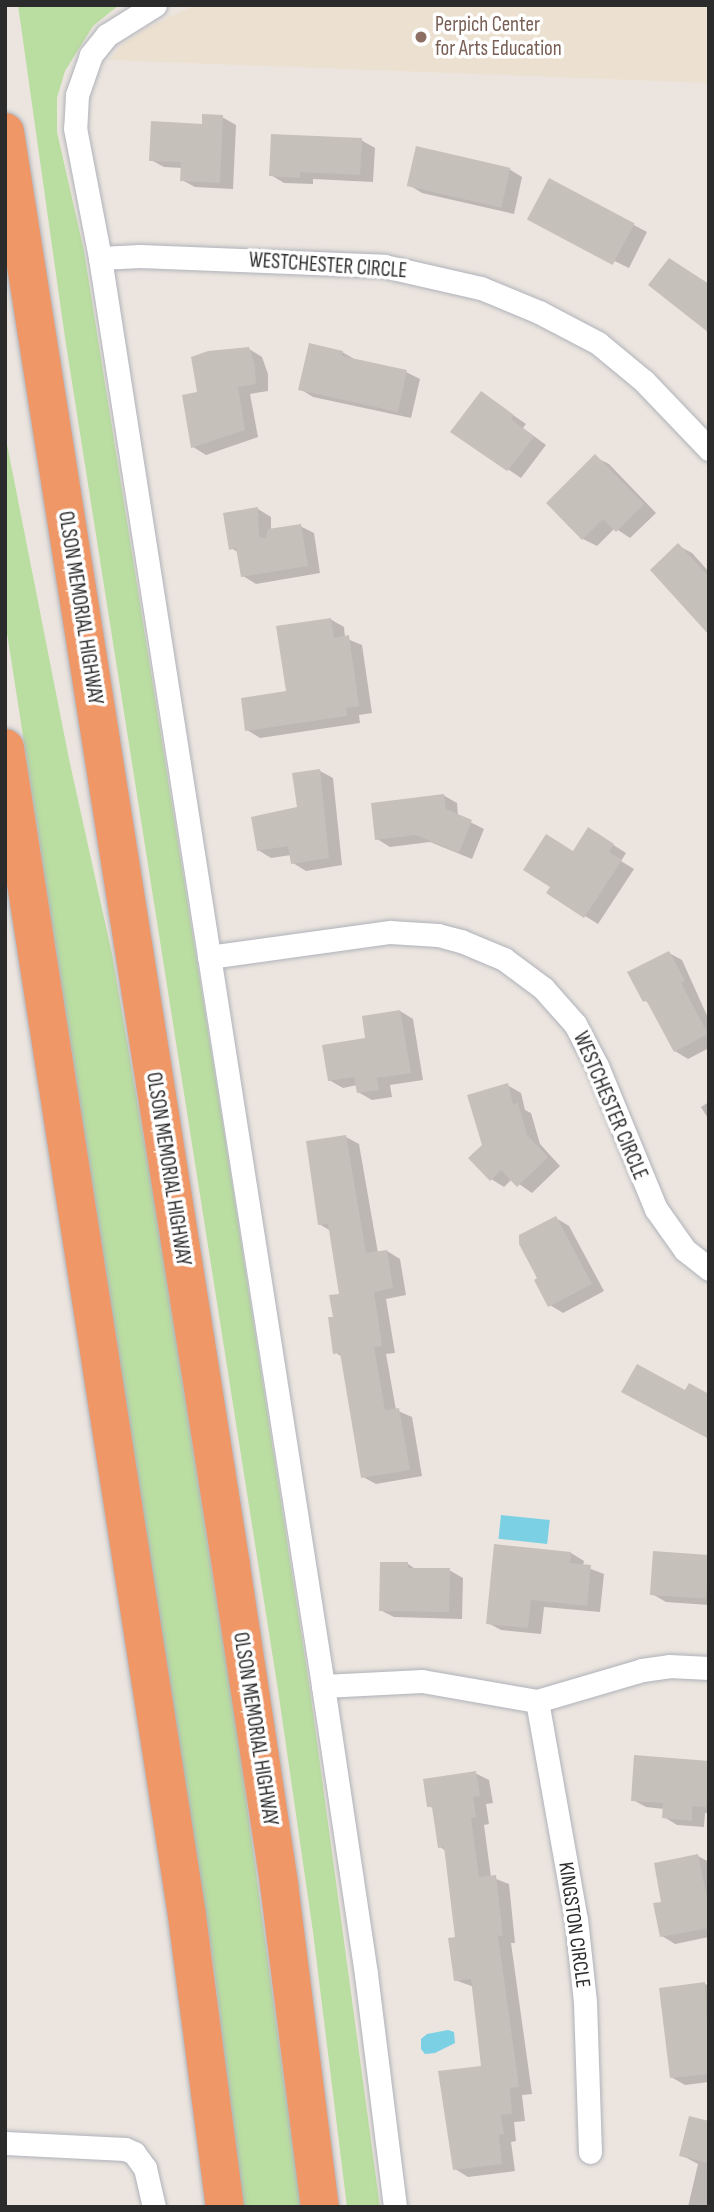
<!DOCTYPE html>
<html>
<head>
<meta charset="utf-8">
<style>
  body { margin:0 }
  #map { position:relative; width:714px; height:2212px; overflow:hidden; background:#ece5df; font-family:"Sofia Sans Condensed",sans-serif }
  div>[style] { position:absolute }
  [style*='--x'] { left:calc(var(--x)*1px); top:calc(var(--y)*1px); width:calc(var(--w)*1px); rotate:calc(var(--a)*1deg) }
  .education>* { inset:0; background:#ece1d0 }
  .green>* { inset:0; background:#badda1 }
  .water>* { inset:0; background:#7cd0e4; transform-origin:0 0 }
  .shadow>* { inset:0; background:#0003 }
  .building>* { inset:0; background:#c5c0ba; transform-origin:0 0 }
  .roads { filter:drop-shadow(0 0 2px #afb2ba) drop-shadow(0 0 2px #afb2ba) }
  .street>* { height:23px; margin:-11.5px; padding:0 11.5px; transform-origin:11.5px; border-radius:11.5px; background:#fff }
  .highway>* { height:38px; margin:-19px; padding:0 19px; transform-origin:19px; border-radius:19px; background:#ef9767 }
  .dots>* { width:19px; height:19px; translate:-50% -50%; box-sizing:border-box; border:4px solid #fff; border-radius:50% }
  span { translate:-50% -50%; white-space:nowrap; text-align:center; line-height:1.15; -webkit-text-stroke:7px #fff; paint-order:stroke }
  .education-label { font-size:21px; color:#785e54 }
  .left { translate:0 -50%; text-align:left }
  .street-label { font-size:21px; color:#2b2b2b }
  .frame { position:absolute; inset:0; border:7px solid #2b2b2b; pointer-events:none }
</style>
</head>
<body>
<div id="map">
  <div class="education">
    <i style="clip-path:polygon(195px 5px,709px 5px,709px 83px,109px 60px,122px 45px,145px 29px)"></i>
  </div>
  <div class="green">
    <i style="clip-path:polygon(18px 5px,119px 5px,93px 26px,65px 71px,57px 98px,57px 132px,84px 251px,225px 1138px,310px 1690px,380px 2207px,347px 2207px,313px 1932px,278px 1690px,65px 338px)"></i>
    <i style="clip-path:polygon(5px 434px,69px 759px,112px 954px,152px 1187px,237px 1731px,301px 2207px,243px 2207px,214px 1968px,5px 620px)"></i>
  </div>
  <div class="water">
    <i style="left:501px;top:1515px;width:49px;height:24px;rotate:6deg"></i>
    <i style="clip-path:polygon(448px 2030px,454px 2032px,455px 2043px,435px 2053px,425px 2054px,421px 2049px,421px 2039px,427px 2034px)"></i>
  </div>
  <div class="shadow">
    <i style="clip-path:polygon(222px 117px,236px 125px,233px 189px,195px 187px,182px 180px,183px 168px,164px 167px,151px 160px)"></i>
    <i style="clip-path:polygon(361px 140px,375px 148px,373px 182px,313px 179px,313px 184px,284px 183px,271px 175px)"></i>
    <i style="clip-path:polygon(509px 169px,522px 177px,514px 214px,422px 193px,409px 185px)"></i>
    <i style="clip-path:polygon(549px 180px,647px 232px,629px 268px,542px 226px)"></i>
    <i style="clip-path:polygon(249px 349px,262px 357px,268px 374px,268px 391px,250px 394px,258px 437px,206px 455px,193px 447px,199px 394px)"></i>
    <i style="clip-path:polygon(342px 352px,356px 360px,406px 372px,420px 379px,411px 418px,313px 397px,300px 389px)"></i>
    <i style="clip-path:polygon(481px 393px,526px 424px,523px 428px,546px 445px,521px 478px,452px 432px)"></i>
    <i style="clip-path:polygon(595px 457px,609px 464px,656px 513px,630px 538px,615px 528px,597px 546px,583px 539px,548px 503px)"></i>
    <i style="clip-path:polygon(258px 509px,271px 517px,271px 530px,300px 526px,314px 533px,320px 573px,256px 584px,243px 576px,239px 553px,231px 548px)"></i>
    <i style="clip-path:polygon(679px 546px,692px 553px,709px 572px,709px 632px)"></i>
    <i style="clip-path:polygon(330px 619px,344px 627px,345px 638px,362px 645px,372px 713px,359px 715px,360px 723px,260px 738px,247px 730px,288px 692px)"></i>
    <i style="clip-path:polygon(320px 771px,333px 778px,342px 865px,306px 871px,293px 863px,291px 855px,271px 858px,258px 850px,299px 808px)"></i>
    <i style="clip-path:polygon(443px 795px,457px 803px,458px 816px,484px 829px,472px 859px,430px 842px,390px 847px,377px 839px)"></i>
    <i style="clip-path:polygon(601px 837px,626px 853px,621px 861px,634px 869px,598px 924px,548px 893px)"></i>
    <i style="clip-path:polygon(669px 953px,682px 960px,709px 1020px,709px 1048px,688px 1059px,675px 1051px,650px 1004px,644px 1000px)"></i>
    <i style="clip-path:polygon(400px 1011px,413px 1019px,423px 1080px,390px 1085px,392px 1097px,372px 1100px,358px 1092px,357px 1085px,343px 1088px,329px 1080px,367px 1039px)"></i>
    <i style="clip-path:polygon(507px 1085px,521px 1093px,525px 1110px,531px 1113px,540px 1144px,560px 1166px,532px 1193px,512px 1179px,504px 1187px,491px 1179px)"></i>
    <i style="clip-path:polygon(709px 1102px,709px 1120px,701px 1107px)"></i>
    <i style="clip-path:polygon(346px 1137px,359px 1144px,378px 1253px,387px 1251px,400px 1259px,406px 1295px,386px 1299px,395px 1353px,386px 1354px,396px 1410px,412px 1417px,422px 1476px,376px 1484px,363px 1477px,342px 1357px,335px 1352px,335px 1318px,341px 1295px,331px 1231px,319px 1224px)"></i>
    <i style="clip-path:polygon(556px 1218px,569px 1226px,604px 1291px,563px 1313px,550px 1305px,521px 1244px)"></i>
    <i style="clip-path:polygon(496px 1546px,571px 1553px,584px 1561px,583px 1566px,604px 1574px,600px 1612px,544px 1607px,541px 1634px,501px 1630px,488px 1623px)"></i>
    <i style="clip-path:polygon(709px 1556px,709px 1605px,666px 1602px,652px 1594px)"></i>
    <i style="clip-path:polygon(408px 1564px,417px 1570px,449px 1570px,463px 1578px,462px 1619px,394px 1617px,380px 1610px)"></i>
    <i style="clip-path:polygon(709px 1763px,709px 1813px,705px 1813px,704px 1827px,677px 1825px,664px 1817px,664px 1809px,646px 1807px,633px 1800px)"></i>
    <i style="clip-path:polygon(475px 1773px,489px 1780px,493px 1803px,486px 1804px,489px 1824px,484px 1825px,491px 1877px,509px 1884px,515px 1943px,511px 1943px,532px 2094px,522px 2095px,525px 2121px,514px 2122px,516px 2141px,511px 2142px,515px 2171px,468px 2177px,455px 2169px,483px 2068px,474px 1987px,455px 1980px,456px 1939px,446px 1851px,440px 1847px,434px 1809px,429px 1806px)"></i>
    <i style="clip-path:polygon(698px 1856px,709px 1862px,709px 1937px,675px 1944px,662px 1936px,663px 1903px)"></i>
    <i style="clip-path:polygon(705px 1984px,709px 1986px,709px 2082px,685px 2085px,671px 2077px)"></i>
    <i style="clip-path:polygon(709px 2126px,709px 2207px,688px 2207px,698px 2164px,681px 2155px)"></i>
  </div>
  <div class="building">
    <i style="clip-path:polygon(202px 114px,223px 115px,220px 183px,180px 181px,181px 162px,149px 161px,151px 121px,202px 124px)"></i>
    <i style="clip-path:polygon(271px 134px,362px 138px,360px 175px,300px 172px,300px 178px,269px 176px)"></i>
    <i style="left:416px;top:146px;width:97px;height:41px;rotate:13deg"></i>
    <i style="left:549px;top:178px;width:97px;height:47px;rotate:28deg"></i>
    <i style="clip-path:polygon(669px 258px,709px 284px,709px 333px,648px 285px)"></i>
    <i style="clip-path:polygon(309px 343px,343px 351px,342px 356px,407px 370px,398px 412px,298px 390px)"></i>
    <i style="clip-path:polygon(249px 347px,255px 365px,256px 384px,238px 387px,245px 430px,191px 448px,182px 395px,197px 392px,191px 357px,208px 351px)"></i>
    <i style="clip-path:polygon(481px 391px,514px 415px,511px 419px,534px 437px,507px 471px,450px 432px)"></i>
    <i style="clip-path:polygon(595px 454px,644px 504px,616px 532px,603px 519px,582px 540px,546px 503px)"></i>
    <i style="clip-path:polygon(258px 507px,259px 537px,266px 538px,268px 529px,301px 524px,308px 566px,241px 577px,236px 548px,229px 550px,223px 513px)"></i>
    <i style="clip-path:polygon(678px 543px,709px 577px,709px 635px,650px 570px)"></i>
    <i style="clip-path:polygon(331px 618px,334px 638px,349px 635px,359px 706px,346px 708px,347px 716px,245px 731px,241px 698px,286px 691px,276px 626px)"></i>
    <i style="clip-path:polygon(320px 769px,329px 858px,291px 864px,288px 846px,257px 851px,251px 817px,297px 807px,292px 773px)"></i>
    <i style="clip-path:polygon(444px 794px,446px 809px,472px 820px,459px 853px,416px 835px,375px 840px,371px 803px)"></i>
    <i style="clip-path:polygon(588px 827px,614px 844px,609px 852px,622px 860px,584px 918px,546px 893px,550px 887px,523px 870px,546px 834px,573px 851px)"></i>
    <i style="clip-path:polygon(669px 951px,685px 981px,681px 983px,708px 1034px,674px 1052px,646px 1000px,643px 1002px,627px 972px)"></i>
    <i style="clip-path:polygon(400px 1010px,411px 1073px,377px 1078px,379px 1090px,357px 1093px,354px 1077px,328px 1081px,322px 1045px,365px 1038px,362px 1016px)"></i>
    <i style="clip-path:polygon(508px 1083px,513px 1104px,518px 1103px,527px 1135px,548px 1157px,517px 1187px,501px 1170px,490px 1181px,468px 1158px,482px 1145px,467px 1095px)"></i>
    <i style="clip-path:polygon(346px 1135px,366px 1253px,387px 1250px,393px 1288px,374px 1292px,382px 1346px,374px 1347px,385px 1410px,399px 1408px,410px 1470px,361px 1478px,340px 1353px,333px 1354px,328px 1317px,333px 1317px,329px 1295px,339px 1294px,328px 1224px,318px 1225px,306px 1141px)"></i>
    <i style="clip-path:polygon(556px 1216px,592px 1284px,548px 1307px,534px 1280px,537px 1278px,519px 1244px,519px 1235px)"></i>
    <i style="clip-path:polygon(637px 1364px,685px 1390px,689px 1383px,709px 1394px,709px 1439px,621px 1392px)"></i>
    <i style="clip-path:polygon(494px 1544px,571px 1552px,570px 1563px,591px 1565px,587px 1606px,531px 1600px,528px 1628px,486px 1624px)"></i>
    <i style="left:653px;top:1551px;width:56px;height:44px;rotate:4deg"></i>
    <i style="clip-path:polygon(380px 1562px,408px 1562px,408px 1568px,450px 1568px,449px 1612px,379px 1611px)"></i>
    <i style="clip-path:polygon(634px 1755px,709px 1761px,706px 1807px,692px 1806px,692px 1821px,662px 1818px,663px 1803px,631px 1801px)"></i>
    <i style="clip-path:polygon(476px 1771px,480px 1796px,473px 1797px,476px 1817px,471px 1818px,479px 1877px,496px 1875px,503px 1936px,498px 1936px,519px 2087px,510px 2088px,512px 2114px,501px 2115px,504px 2134px,499px 2135px,502px 2164px,453px 2170px,438px 2071px,481px 2066px,471px 1979px,454px 1981px,448px 1938px,455px 1937px,444px 1847px,438px 1848px,432px 1807px,427px 1807px,423px 1779px)"></i>
    <i style="clip-path:polygon(698px 1854px,709px 1908px,709px 1928px,660px 1937px,653px 1903px,661px 1902px,654px 1863px)"></i>
    <i style="clip-path:polygon(705px 1982px,709px 2074px,670px 2078px,659px 1988px)"></i>
    <i style="clip-path:polygon(689px 2116px,709px 2121px,709px 2163px,679px 2156px)"></i>
  </div>
  <div class="roads">
    <div class="street">
      <i style="--x:155;--y:5;--w:57;--a:148"></i>
      <i style="--x:107;--y:35;--w:26;--a:129"></i>
      <i style="--x:91;--y:55;--w:42;--a:109.3"></i>
      <i style="--x:77;--y:95;--w:33;--a:93"></i>
      <i style="--x:75;--y:128;--w:132;--a:79.1"></i>
      <i style="--x:100;--y:258;--w:1445;--a:81.12"></i>
      <i style="--x:323;--y:1686;--w:291;--a:81.5"></i>
      <i style="--x:366;--y:1974;--w:235;--a:82.9"></i>
      <i style="--x:100;--y:258;--w:40;--a:-2.9"></i>
      <i style="--x:140;--y:256;--w:244;--a:2.3"></i>
      <i style="--x:384;--y:266;--w:99;--a:12.8"></i>
      <i style="--x:481;--y:288;--w:63;--a:22.5"></i>
      <i style="--x:539;--y:312;--w:67;--a:27.7"></i>
      <i style="--x:598;--y:343;--w:60;--a:39.6"></i>
      <i style="--x:644;--y:381;--w:94;--a:46.3"></i>
      <i style="--x:209;--y:957;--w:183;--a:-7.9"></i>
      <i style="--x:390;--y:932;--w:48;--a:3.6"></i>
      <i style="--x:438;--y:935;--w:24;--a:15"></i>
      <i style="--x:461;--y:941;--w:47;--a:22.7"></i>
      <i style="--x:504;--y:959;--w:49;--a:36.6"></i>
      <i style="--x:543;--y:988;--w:48;--a:48.4"></i>
      <i style="--x:575;--y:1024;--w:47;--a:62.4"></i>
      <i style="--x:597;--y:1066;--w:155;--a:67.6"></i>
      <i style="--x:656;--y:1209;--w:50;--a:54.7"></i>
      <i style="--x:685;--y:1250;--w:31;--a:38"></i>
      <i style="--x:323;--y:1686;--w:99;--a:-2.9"></i>
      <i style="--x:422;--y:1681;--w:117;--a:9.9"></i>
      <i style="--x:537;--y:1701;--w:109;--a:-16.4"></i>
      <i style="--x:642;--y:1670;--w:27;--a:-8"></i>
      <i style="--x:669;--y:1666;--w:40;--a:2.9"></i>
      <i style="--x:537;--y:1701;--w:221;--a:79.9"></i>
      <i style="--x:576;--y:1919;--w:83;--a:83.8"></i>
      <i style="--x:585;--y:2002;--w:150;--a:88.1"></i>
      <i style="--x:5;--y:2143;--w:120;--a:2.9"></i>
      <i style="--x:125;--y:2149;--w:10;--a:24"></i>
      <i style="--x:134;--y:2153;--w:19;--a:54"></i>
      <i style="--x:145;--y:2168;--w:40;--a:77"></i>
    </div>
    <div class="highway">
      <i style="--x:5;--y:132;--w:1452;--a:81.04"></i>
      <i style="--x:231;--y:1566;--w:322;--a:81.4"></i>
      <i style="--x:279;--y:1884;--w:326;--a:82.8"></i>
      <i style="--x:5;--y:748;--w:1182;--a:81.14"></i>
      <i style="--x:187;--y:1916;--w:293;--a:82.6"></i>
    </div>
  </div>
  <div class="dots">
    <i style="left:421px;top:37px;background:#8d6e63"></i>
  </div>
  <div class="education-label">
    <span class="left" style="left:435px;top:37px">Perpich Center<br>for Arts Education</span>
  </div>
  <div class="street-label">
    <span style="left:328px;top:266px;rotate:4deg">WESTCHESTER CIRCLE</span>
    <span style="left:80px;top:608px;rotate:81deg">OLSON MEMORIAL HIGHWAY</span>
    <span style="left:610px;top:1106px;rotate:67deg">WESTCHESTER CIRCLE</span>
    <span style="left:168px;top:1169px;rotate:81deg">OLSON MEMORIAL HIGHWAY</span>
    <span style="left:255px;top:1729px;rotate:81deg">OLSON MEMORIAL HIGHWAY</span>
    <span style="left:574px;top:1925px;rotate:82deg">KINGSTON CIRCLE</span>
  </div>
  <div class="frame"></div>
</div>
</body>
</html>
